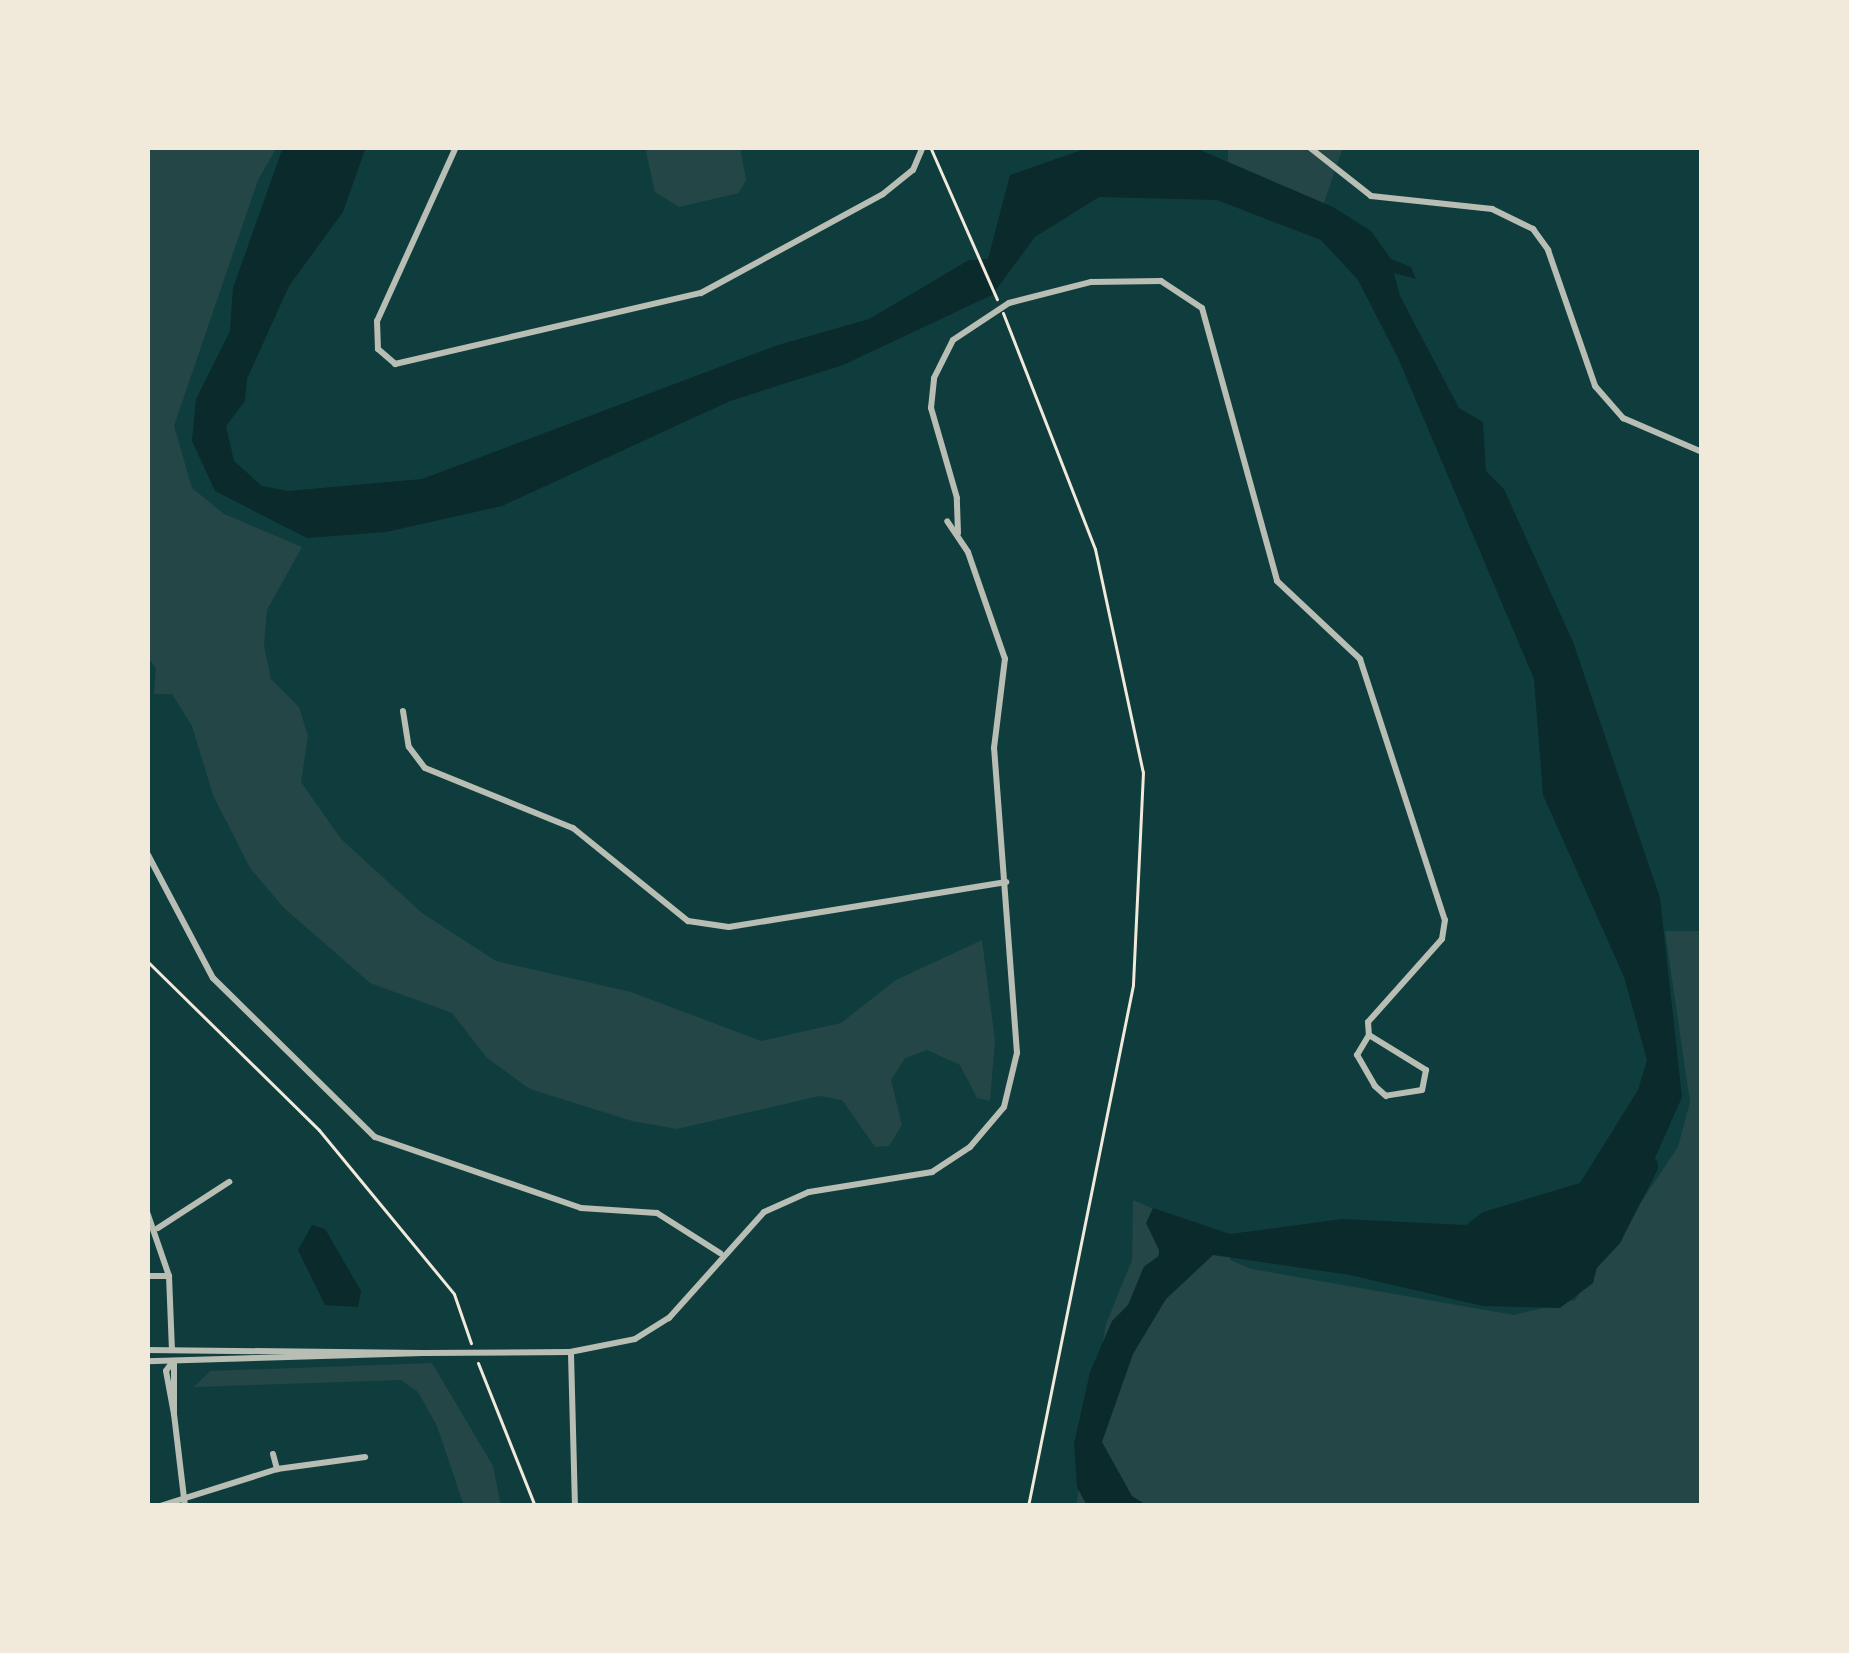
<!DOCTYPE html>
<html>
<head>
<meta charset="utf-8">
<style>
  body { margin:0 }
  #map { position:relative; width:1849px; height:1653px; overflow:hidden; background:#0f3d3e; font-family:Figtree,sans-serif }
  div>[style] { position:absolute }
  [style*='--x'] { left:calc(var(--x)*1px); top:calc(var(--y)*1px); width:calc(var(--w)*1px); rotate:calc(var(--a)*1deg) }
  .green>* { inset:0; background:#244646 }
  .water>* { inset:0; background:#0a2a2b }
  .river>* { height:21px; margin:-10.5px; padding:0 10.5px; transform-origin:10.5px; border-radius:10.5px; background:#0a2a2b }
  .path>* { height:3px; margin:-1.5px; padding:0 1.5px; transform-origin:1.5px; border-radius:1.5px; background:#f1e9da }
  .minor>* { height:6px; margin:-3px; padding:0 3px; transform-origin:3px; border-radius:3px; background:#b8beb3 }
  span { translate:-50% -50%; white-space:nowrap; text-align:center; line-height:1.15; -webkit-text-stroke:9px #f1e9da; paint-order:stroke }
  .frame { position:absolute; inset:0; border:150px solid #f1e9da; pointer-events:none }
</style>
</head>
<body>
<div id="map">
  <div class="green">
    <i style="clip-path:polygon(147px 147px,277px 147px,258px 180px,174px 426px,192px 488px,224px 514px,302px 547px,267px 610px,264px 646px,271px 679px,299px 707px,308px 736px,301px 782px,341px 839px,422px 913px,496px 961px,631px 992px,761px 1041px,841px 1023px,896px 980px,982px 940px,995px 1041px,990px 1101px,977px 1098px,960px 1065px,927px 1050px,905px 1058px,891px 1080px,902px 1125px,889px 1146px,875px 1147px,842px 1100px,819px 1096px,677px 1129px,632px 1121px,530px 1089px,487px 1058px,452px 1013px,370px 983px,284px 908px,250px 868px,213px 795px,192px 726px,172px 694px,154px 694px,156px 669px,147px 655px)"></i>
    <i style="clip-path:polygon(645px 147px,740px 147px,746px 180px,739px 193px,679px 207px,655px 192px)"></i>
    <i style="clip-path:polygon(1228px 147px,1343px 147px,1323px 206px,1228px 165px)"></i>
    <i style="clip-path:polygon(1665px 931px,1702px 931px,1702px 1506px,1076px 1506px,1106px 1324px,1132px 1260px,1133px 1200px,1230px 1242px,1230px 1260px,1252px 1269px,1514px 1315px,1575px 1300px,1678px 1147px,1690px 1102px)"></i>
    <i style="clip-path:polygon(432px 1363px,493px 1466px,501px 1506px,464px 1506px,437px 1426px,418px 1392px,401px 1380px,194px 1387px,210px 1371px)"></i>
  </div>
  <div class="water">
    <i style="clip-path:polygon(283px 147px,366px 147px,343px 212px,289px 286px,247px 379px,245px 401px,226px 426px,234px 461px,262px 486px,288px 491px,422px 479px,778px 345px,869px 319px,969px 260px,988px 259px,1010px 175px,1090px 147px,1200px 150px,1333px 207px,1371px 231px,1391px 259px,1411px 267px,1416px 279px,1394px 273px,1400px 296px,1459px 408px,1483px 422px,1486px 471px,1504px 489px,1573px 642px,1660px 898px,1682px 1097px,1655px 1158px,1609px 1220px,1593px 1283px,1560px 1308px,1483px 1306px,1350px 1275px,1213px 1255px,1166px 1299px,1133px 1354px,1102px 1442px,1132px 1496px,1148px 1506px,1087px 1506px,1077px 1487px,1074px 1444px,1090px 1372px,1112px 1321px,1158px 1275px,1159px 1250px,1146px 1223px,1153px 1208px,1230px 1234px,1342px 1219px,1466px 1225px,1483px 1212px,1580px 1183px,1638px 1090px,1647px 1060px,1624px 977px,1543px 795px,1534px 679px,1398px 358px,1358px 280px,1321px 240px,1217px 200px,1099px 197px,1035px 237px,992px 295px,843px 365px,730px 401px,502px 506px,386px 532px,307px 538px,215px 491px,192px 441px,196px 399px,230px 331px,233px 288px)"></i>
    <i style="clip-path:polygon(312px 1225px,325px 1229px,361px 1291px,358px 1307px,325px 1305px,298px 1250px)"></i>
  </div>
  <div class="river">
    <i style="--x:1588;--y:1261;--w:34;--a:-47"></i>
    <i style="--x:1611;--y:1236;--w:79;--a:-62.8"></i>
    <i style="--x:1134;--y:1316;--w:47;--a:-67.3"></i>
    <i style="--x:1152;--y:1273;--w:36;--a:-36"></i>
  </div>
  <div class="path">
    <i style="--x:931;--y:149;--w:164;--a:66.3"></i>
    <i style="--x:1003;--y:313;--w:253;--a:68.7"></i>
    <i style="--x:1095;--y:549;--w:228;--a:77.9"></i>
    <i style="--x:1143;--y:772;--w:213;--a:92.7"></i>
    <i style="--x:1133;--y:985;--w:531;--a:101.39"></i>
    <i style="--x:147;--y:961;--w:241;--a:44.5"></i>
    <i style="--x:319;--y:1130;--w:212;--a:50.5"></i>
    <i style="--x:454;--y:1294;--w:52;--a:70.9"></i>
    <i style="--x:478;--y:1363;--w:154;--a:68.3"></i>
  </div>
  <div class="minor">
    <i style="--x:456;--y:147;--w:191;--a:114.4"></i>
    <i style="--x:377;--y:321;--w:28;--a:88"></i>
    <i style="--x:378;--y:349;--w:23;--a:41"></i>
    <i style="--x:395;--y:364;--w:314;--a:-13.1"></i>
    <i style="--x:701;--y:293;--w:207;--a:-28.5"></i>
    <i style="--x:883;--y:194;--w:38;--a:-39"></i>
    <i style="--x:913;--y:170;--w:25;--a:-67"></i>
    <i style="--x:1309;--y:147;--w:79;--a:38.3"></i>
    <i style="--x:1371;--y:196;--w:122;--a:6.1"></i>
    <i style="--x:1492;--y:209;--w:46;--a:26"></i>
    <i style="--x:1533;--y:229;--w:26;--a:54"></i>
    <i style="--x:1548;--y:250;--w:144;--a:70.9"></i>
    <i style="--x:1595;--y:386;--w:43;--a:48.8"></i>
    <i style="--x:1623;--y:418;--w:86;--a:23.3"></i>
    <i style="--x:958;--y:533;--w:35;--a:-92"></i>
    <i style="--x:957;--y:498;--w:94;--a:-106.1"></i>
    <i style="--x:931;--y:408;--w:30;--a:-84"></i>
    <i style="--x:934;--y:378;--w:42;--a:-63.4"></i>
    <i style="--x:953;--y:340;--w:67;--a:-33.5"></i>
    <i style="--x:1009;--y:303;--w:85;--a:-14.4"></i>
    <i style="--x:1091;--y:282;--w:70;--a:-0.8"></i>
    <i style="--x:1161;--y:281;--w:49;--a:33.4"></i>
    <i style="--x:1202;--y:308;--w:283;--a:74.6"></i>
    <i style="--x:1277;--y:581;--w:114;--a:43.2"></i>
    <i style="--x:1360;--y:659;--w:274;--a:72"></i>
    <i style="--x:1445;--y:920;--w:19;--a:99"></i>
    <i style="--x:1442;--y:939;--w:111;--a:131.7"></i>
    <i style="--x:1368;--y:1022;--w:13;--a:86"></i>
    <i style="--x:1369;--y:1035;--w:67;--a:31.6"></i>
    <i style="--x:1426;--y:1070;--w:20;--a:101"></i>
    <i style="--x:1422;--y:1090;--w:36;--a:171"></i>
    <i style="--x:1386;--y:1096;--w:15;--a:-138"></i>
    <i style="--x:1375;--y:1086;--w:36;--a:-120"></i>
    <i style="--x:1357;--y:1055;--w:23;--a:-59"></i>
    <i style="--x:403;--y:711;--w:36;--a:81"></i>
    <i style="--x:409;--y:747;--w:26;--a:53"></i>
    <i style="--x:425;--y:768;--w:160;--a:22.1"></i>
    <i style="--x:573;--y:828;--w:148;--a:39"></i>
    <i style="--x:688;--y:921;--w:41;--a:8.3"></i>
    <i style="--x:729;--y:927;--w:281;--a:-9.2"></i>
    <i style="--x:147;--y:853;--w:141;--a:62.2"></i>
    <i style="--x:213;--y:978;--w:227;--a:44.5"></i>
    <i style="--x:375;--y:1137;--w:218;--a:19"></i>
    <i style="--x:581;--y:1208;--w:76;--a:3.8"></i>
    <i style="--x:657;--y:1213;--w:75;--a:32.4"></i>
    <i style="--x:147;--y:1212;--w:68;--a:71"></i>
    <i style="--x:169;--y:1276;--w:74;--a:87.7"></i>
    <i style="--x:158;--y:1228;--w:85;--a:-32.9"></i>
    <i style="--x:147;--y:1276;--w:20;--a:0"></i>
    <i style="--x:147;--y:1350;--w:276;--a:0.6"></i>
    <i style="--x:423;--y:1353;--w:276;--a:178.3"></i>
    <i style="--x:423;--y:1353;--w:147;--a:-0.4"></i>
    <i style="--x:570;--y:1352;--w:66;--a:-11.3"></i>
    <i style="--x:635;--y:1339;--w:40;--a:-32"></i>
    <i style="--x:669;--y:1318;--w:142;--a:-48.1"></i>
    <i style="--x:764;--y:1212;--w:49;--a:-24"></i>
    <i style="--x:809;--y:1192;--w:125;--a:-9.2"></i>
    <i style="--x:932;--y:1172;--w:45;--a:-33.3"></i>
    <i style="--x:970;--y:1147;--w:52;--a:-49.6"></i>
    <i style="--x:1004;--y:1107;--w:56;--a:-76.5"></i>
    <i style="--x:1017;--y:1053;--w:306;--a:-94.3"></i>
    <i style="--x:994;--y:748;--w:90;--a:-83"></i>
    <i style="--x:1005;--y:659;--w:113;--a:-109.1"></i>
    <i style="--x:968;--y:552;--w:37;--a:-124"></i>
    <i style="--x:571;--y:1354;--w:152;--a:88.5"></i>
    <i style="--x:173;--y:1361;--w:12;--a:125"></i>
    <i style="--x:166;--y:1371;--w:44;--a:79.5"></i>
    <i style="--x:174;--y:1414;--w:51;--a:-90"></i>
    <i style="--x:174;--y:1414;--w:93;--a:83.2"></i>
    <i style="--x:273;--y:1454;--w:16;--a:75"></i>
    <i style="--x:160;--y:1506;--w:123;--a:-17.5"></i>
    <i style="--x:277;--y:1469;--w:89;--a:-7.8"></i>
  </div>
  <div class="frame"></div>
</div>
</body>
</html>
